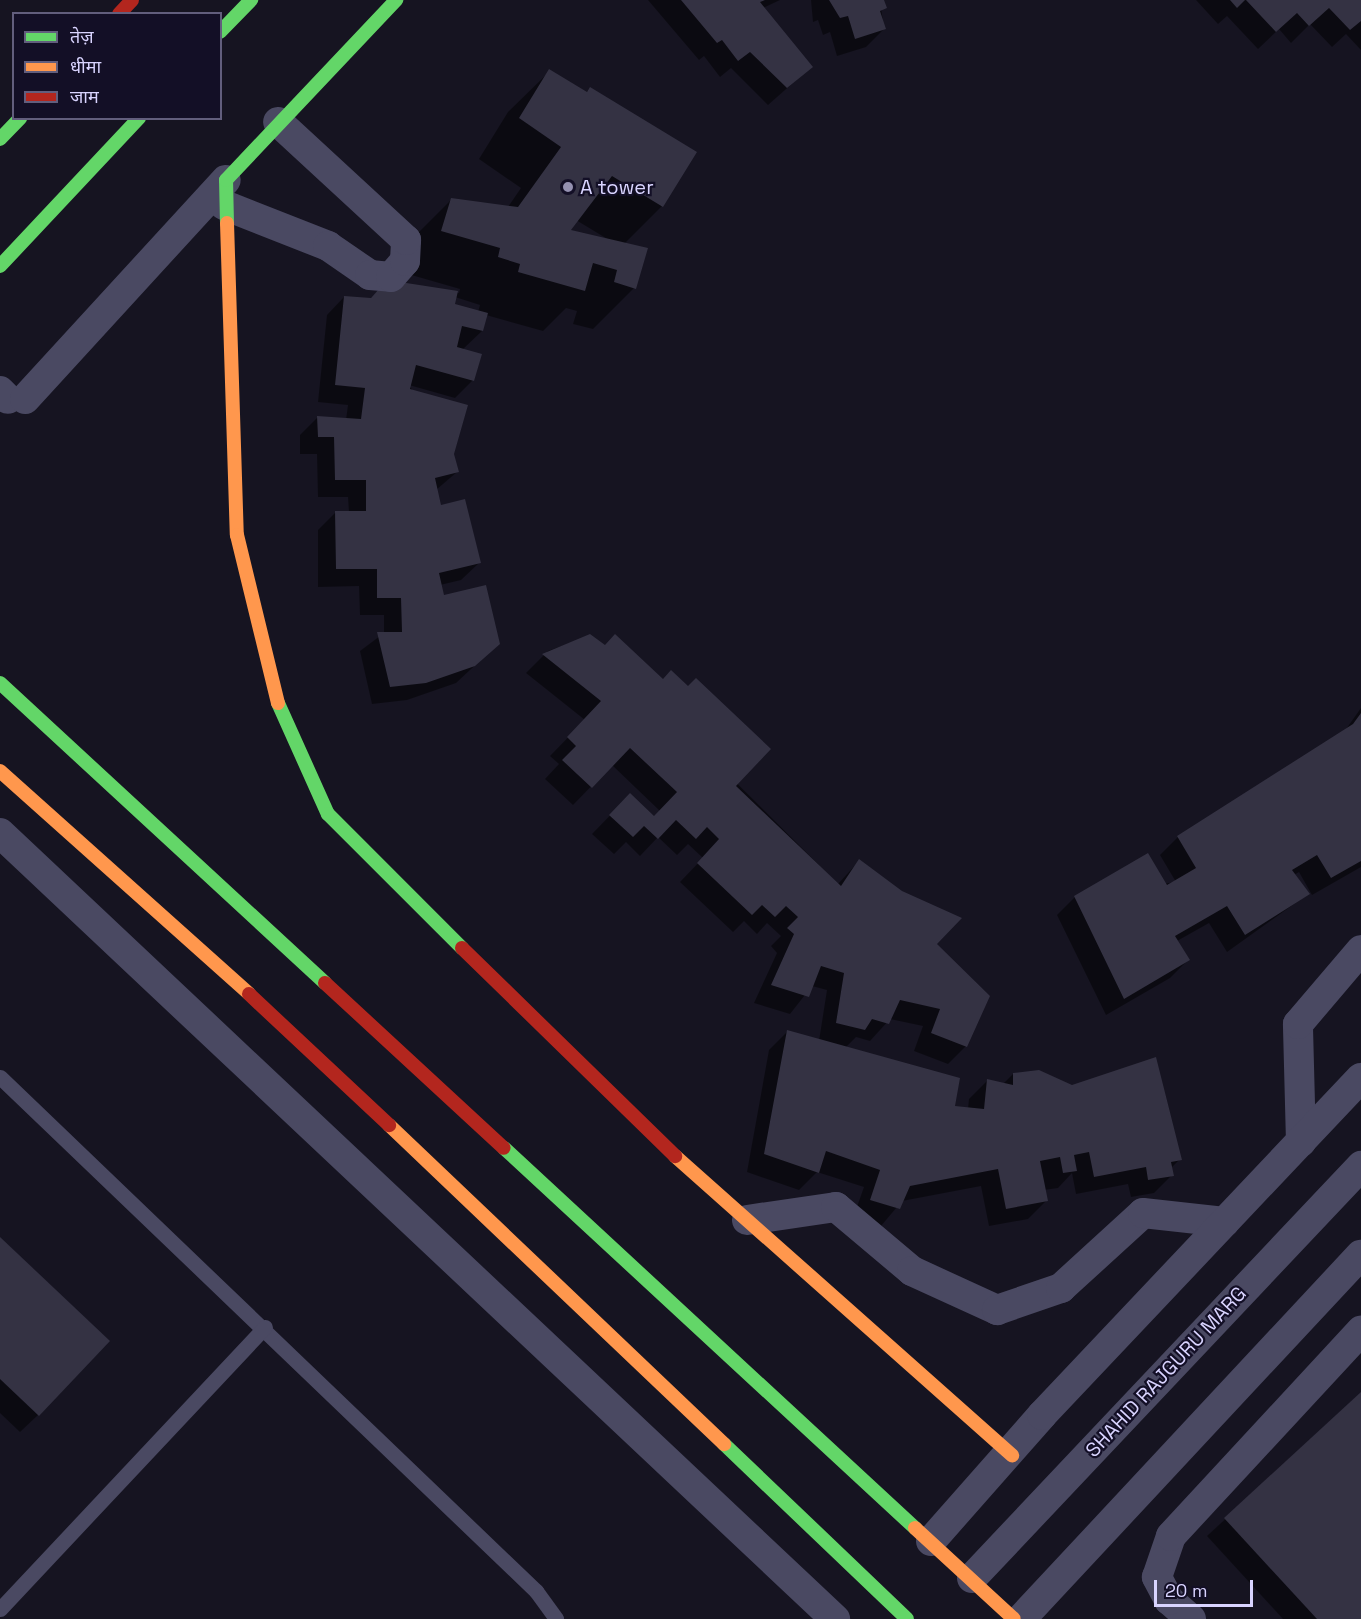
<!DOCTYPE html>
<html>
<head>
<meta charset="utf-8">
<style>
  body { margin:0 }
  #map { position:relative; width:1361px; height:1619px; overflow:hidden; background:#161421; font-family:"Space Grotesk","Noto Sans Devanagari",sans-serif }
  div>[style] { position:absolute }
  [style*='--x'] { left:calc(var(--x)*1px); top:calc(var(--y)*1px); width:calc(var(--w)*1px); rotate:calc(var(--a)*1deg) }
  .shadow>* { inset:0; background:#0007 }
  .building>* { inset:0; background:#343243 }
  .lane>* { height:15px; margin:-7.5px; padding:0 7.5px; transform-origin:7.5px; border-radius:7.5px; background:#4a4962 }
  .street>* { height:30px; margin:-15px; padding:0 15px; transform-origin:15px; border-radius:15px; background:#4a4962 }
  .fast>* { height:14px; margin:-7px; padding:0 7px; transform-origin:7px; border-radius:7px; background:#63d668 }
  .slow>* { height:14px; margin:-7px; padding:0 7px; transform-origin:7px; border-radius:7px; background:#ff974d }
  .jam>* { height:14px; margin:-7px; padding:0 7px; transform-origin:7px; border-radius:7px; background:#b3261e }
  .dots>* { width:16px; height:16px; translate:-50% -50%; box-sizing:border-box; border:3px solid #130f26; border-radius:50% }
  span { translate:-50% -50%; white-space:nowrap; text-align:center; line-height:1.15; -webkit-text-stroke:4.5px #130f26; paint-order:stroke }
  .poi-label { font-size:20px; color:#d9d4ff }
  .left { translate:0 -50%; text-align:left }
  .street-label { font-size:20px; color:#d9d4ff }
  .legend { position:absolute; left:12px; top:12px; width:210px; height:108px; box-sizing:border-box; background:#130f26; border:2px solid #625e7d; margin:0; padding:8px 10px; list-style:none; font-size:18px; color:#d9d4ff }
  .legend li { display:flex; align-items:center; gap:12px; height:30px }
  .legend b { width:30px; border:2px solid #625e7d }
  .scale { position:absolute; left:1154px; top:1580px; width:99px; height:27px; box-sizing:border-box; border:3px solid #d9d4ff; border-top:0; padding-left:8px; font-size:18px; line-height:21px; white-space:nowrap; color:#d9d4ff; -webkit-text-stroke:4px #130f26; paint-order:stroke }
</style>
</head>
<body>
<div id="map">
  <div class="shadow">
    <i style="clip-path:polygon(648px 0,780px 0,763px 8px,811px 67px,768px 105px,731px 68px,720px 77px,704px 56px,699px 60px)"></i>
    <i style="clip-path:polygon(811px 0,880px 0,884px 29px,866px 47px,837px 56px,830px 32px,823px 35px,818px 20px,813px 22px)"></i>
    <i style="clip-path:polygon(1196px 0,1361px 0,1361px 50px,1346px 34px,1332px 47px,1310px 24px,1291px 43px,1279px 29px,1258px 49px,1227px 16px,1218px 24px)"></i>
    <i style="clip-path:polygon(evenodd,550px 71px,586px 93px,590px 88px,662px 206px,624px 244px,634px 288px,593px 329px,573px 324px,577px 311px,566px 308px,543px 331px,486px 315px,482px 331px,462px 350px,473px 380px,455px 398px,409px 385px,453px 454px,457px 472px,436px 490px,440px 506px,479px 563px,461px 580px,440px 585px,443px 597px,499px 643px,456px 683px,407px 700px,372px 704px,360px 651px,384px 633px,384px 615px,360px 615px,359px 586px,318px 587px,318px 530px,336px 512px,349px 512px,348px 497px,318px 497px,317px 454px,300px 454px,300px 435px,318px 417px,346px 420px,348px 405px,318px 402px,327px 315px,344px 297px,370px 299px,387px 282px,459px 293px,460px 289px,401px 272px,410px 241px,451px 200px,508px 207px,521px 188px,479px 159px,508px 112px,550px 71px,576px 220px,609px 240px,568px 231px,576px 220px,550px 71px,455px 297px,480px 305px,478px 312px,453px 305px,455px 297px)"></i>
    <i style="clip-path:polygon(589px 636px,838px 884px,859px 861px,935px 944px,966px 1046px,948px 1064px,914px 1051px,923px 1026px,890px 1019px,870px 1041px,856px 1037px,845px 1048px,953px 1108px,968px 1109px,969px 1099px,987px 1081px,1003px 1084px,1013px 1074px,1180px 1159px,1171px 1168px,1172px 1175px,1154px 1193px,1131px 1197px,1128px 1184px,1076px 1194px,1072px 1173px,1058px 1188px,1044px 1190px,1046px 1201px,1028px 1219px,989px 1226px,981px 1186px,902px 1201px,881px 1226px,853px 1218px,864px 1187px,817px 1172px,799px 1190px,747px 1172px,769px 1050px,787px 1032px,819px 1041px,827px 990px,812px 986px,790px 1014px,754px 1003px,777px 953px,771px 946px,781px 936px,767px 923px,757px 934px,744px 921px,733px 932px,680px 882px,703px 858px,688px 844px,677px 855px,658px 837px,640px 856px,626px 842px,614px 854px,592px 834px,630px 795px,654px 818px,660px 811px,612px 765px,573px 805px,545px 779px,559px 764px,550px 756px,585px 720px,526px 673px,548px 651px)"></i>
    <i style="clip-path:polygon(1361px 708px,1361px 867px,1312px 895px,1299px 872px,1294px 875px,1308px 894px,1227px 952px,1209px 923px,1177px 941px,1188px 960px,1170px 978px,1106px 1015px,1057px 915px,1075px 897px,1176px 882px,1160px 855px,1178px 837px,1344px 732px)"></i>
    <i style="clip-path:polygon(0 1239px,38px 1415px,20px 1432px,0 1413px)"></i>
    <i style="clip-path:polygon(1361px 1394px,1361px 1619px,1283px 1619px,1207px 1536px)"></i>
  </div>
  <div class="building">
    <i style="clip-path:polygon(681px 0,765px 0,760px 2px,813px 67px,787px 88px,750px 52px,738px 61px,722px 40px,717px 43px)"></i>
    <i style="clip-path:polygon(829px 0,884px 0,887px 8px,880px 11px,886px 29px,855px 39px,848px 16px,840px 18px)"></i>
    <i style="clip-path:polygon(1230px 0,1245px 0,1237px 8px)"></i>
    <i style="clip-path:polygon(1246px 0,1361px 0,1361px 21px,1350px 30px,1329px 8px,1309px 26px,1297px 13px,1276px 32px)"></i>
    <i style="clip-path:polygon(549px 69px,587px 92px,590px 87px,697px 152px,663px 207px,612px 176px,571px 230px,648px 248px,636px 289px,614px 282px,617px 270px,593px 263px,585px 291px,518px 272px,520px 264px,498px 257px,500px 248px,441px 231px,451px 198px,518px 207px,561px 147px,519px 118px)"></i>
    <i style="clip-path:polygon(387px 280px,458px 291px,455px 304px,488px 313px,483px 331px,462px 326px,457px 347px,482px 354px,474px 381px,416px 365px,410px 389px,468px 405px,454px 454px,459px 472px,435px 478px,441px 505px,465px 499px,481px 563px,439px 573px,444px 595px,486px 585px,500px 644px,475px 666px,426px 683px,390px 687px,377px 632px,402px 632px,401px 598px,377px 598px,377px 569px,336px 569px,335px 511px,366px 511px,366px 480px,335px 480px,334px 437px,318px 437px,317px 416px,361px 419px,365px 388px,335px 385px,344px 296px,371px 298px)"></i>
    <i style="clip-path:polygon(590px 634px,605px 645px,615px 634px,663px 679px,671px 670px,688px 686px,696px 678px,771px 749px,736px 786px,841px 886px,859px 859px,902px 891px,962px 918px,937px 944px,990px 996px,967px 1047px,931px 1033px,940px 1009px,900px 1000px,889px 1024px,872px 1019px,865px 1030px,836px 1023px,844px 973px,821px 966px,809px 997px,771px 985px,794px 934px,787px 928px,798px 917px,786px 906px,775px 917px,762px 905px,752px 915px,697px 863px,719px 839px,707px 827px,696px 839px,676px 820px,658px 839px,644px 826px,633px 837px,609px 815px,630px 793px,654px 816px,677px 792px,630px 748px,592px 788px,562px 760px,576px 746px,567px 737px,601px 701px,542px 654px)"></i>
    <i style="clip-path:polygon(1361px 713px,1361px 861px,1331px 878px,1317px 855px,1292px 870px,1310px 894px,1245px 935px,1227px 906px,1175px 936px,1190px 960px,1124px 999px,1074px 896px,1148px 853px,1167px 885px,1196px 868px,1177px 836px,1353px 724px)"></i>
    <i style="clip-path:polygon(787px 1030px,960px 1078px,955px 1106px,984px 1109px,987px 1079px,1013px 1085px,1013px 1073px,1039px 1070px,1072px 1085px,1156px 1057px,1182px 1160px,1171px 1162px,1174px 1176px,1148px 1180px,1146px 1167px,1094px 1177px,1089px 1152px,1074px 1155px,1077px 1171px,1063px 1173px,1060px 1157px,1040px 1161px,1048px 1201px,1006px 1209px,998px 1169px,910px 1186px,900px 1209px,870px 1200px,880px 1170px,826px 1151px,819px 1173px,764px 1154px)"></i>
    <i style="clip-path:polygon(0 1237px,110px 1341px,39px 1416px,0 1379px)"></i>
    <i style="clip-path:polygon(1361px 1392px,1361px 1619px,1317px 1619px,1224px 1518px)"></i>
  </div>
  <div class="lane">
    <i style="--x:0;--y:1077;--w:743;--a:43.8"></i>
    <i style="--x:536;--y:1591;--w:34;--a:54"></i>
    <i style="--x:0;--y:1609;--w:387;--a:-46.8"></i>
  </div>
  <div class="street">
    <i style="--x:224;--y:205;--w:112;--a:21.5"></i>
    <i style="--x:328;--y:246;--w:51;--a:34.6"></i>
    <i style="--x:370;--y:275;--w:21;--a:5"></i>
    <i style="--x:391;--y:277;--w:21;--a:-49"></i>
    <i style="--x:405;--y:261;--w:21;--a:-87"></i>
    <i style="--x:406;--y:240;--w:174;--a:-137.3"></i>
    <i style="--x:0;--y:391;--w:11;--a:45"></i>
    <i style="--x:25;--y:399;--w:297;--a:-47.5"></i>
    <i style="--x:0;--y:833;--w:1147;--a:43.27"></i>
    <i style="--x:1301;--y:1142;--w:118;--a:-91.5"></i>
    <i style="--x:1298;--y:1024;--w:97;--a:-49.6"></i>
    <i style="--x:747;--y:1220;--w:90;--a:-8.3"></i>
    <i style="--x:836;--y:1207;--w:99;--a:40.1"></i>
    <i style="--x:912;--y:1271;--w:94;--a:24.6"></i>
    <i style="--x:997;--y:1310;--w:68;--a:-19"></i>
    <i style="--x:1061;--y:1288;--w:111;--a:-42.4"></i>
    <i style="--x:1143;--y:1213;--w:82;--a:6.3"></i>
    <i style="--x:931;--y:1541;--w:168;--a:-48.6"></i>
    <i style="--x:1042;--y:1415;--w:464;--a:-46.6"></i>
    <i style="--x:972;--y:1578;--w:567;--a:-46.64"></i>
    <i style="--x:1021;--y:1619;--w:498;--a:-47"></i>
    <i style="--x:1191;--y:1619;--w:29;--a:-139"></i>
    <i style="--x:1169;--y:1600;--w:26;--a:-118"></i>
    <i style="--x:1157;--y:1577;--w:43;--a:-71.1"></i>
    <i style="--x:1171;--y:1536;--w:280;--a:-47.2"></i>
  </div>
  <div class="fast">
    <i style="--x:220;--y:32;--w:45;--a:-45.9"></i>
    <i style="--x:0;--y:139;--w:29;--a:-46"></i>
    <i style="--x:227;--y:223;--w:43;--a:-91.3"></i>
    <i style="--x:226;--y:180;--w:248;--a:-46.6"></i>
    <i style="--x:0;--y:266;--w:203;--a:-46.8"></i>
    <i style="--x:0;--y:683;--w:442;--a:42.7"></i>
    <i style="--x:278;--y:703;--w:122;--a:65.8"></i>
    <i style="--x:328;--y:814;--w:190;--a:45"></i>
    <i style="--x:504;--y:1148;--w:560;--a:42.76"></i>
    <i style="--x:724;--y:1444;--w:253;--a:43.7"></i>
  </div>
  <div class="slow">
    <i style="--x:227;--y:223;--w:312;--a:88.2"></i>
    <i style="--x:237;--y:535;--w:173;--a:76.3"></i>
    <i style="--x:0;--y:771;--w:334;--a:41.8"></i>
    <i style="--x:389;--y:1125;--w:463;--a:43.6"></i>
    <i style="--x:675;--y:1156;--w:451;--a:41.6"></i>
    <i style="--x:915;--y:1528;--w:134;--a:42.6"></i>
  </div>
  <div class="jam">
    <i style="--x:119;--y:14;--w:19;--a:-47"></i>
    <i style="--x:462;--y:948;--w:298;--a:44.3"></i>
    <i style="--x:325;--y:983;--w:243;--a:42.7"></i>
    <i style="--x:249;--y:994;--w:192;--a:43.1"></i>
  </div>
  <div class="dots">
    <i style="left:568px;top:187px;background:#9591b1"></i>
  </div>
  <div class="poi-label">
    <span class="left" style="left:580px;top:187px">A tower</span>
  </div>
  <div class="street-label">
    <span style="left:1166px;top:1372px;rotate:-47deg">SHAHID RAJGURU MARG</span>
  </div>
  <ul class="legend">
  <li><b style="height:8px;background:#63d668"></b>तेज़</li>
  <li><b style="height:8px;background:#ff974d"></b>धीमा</li>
  <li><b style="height:8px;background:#b3261e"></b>जाम</li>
  </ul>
  <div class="scale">20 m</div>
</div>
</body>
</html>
